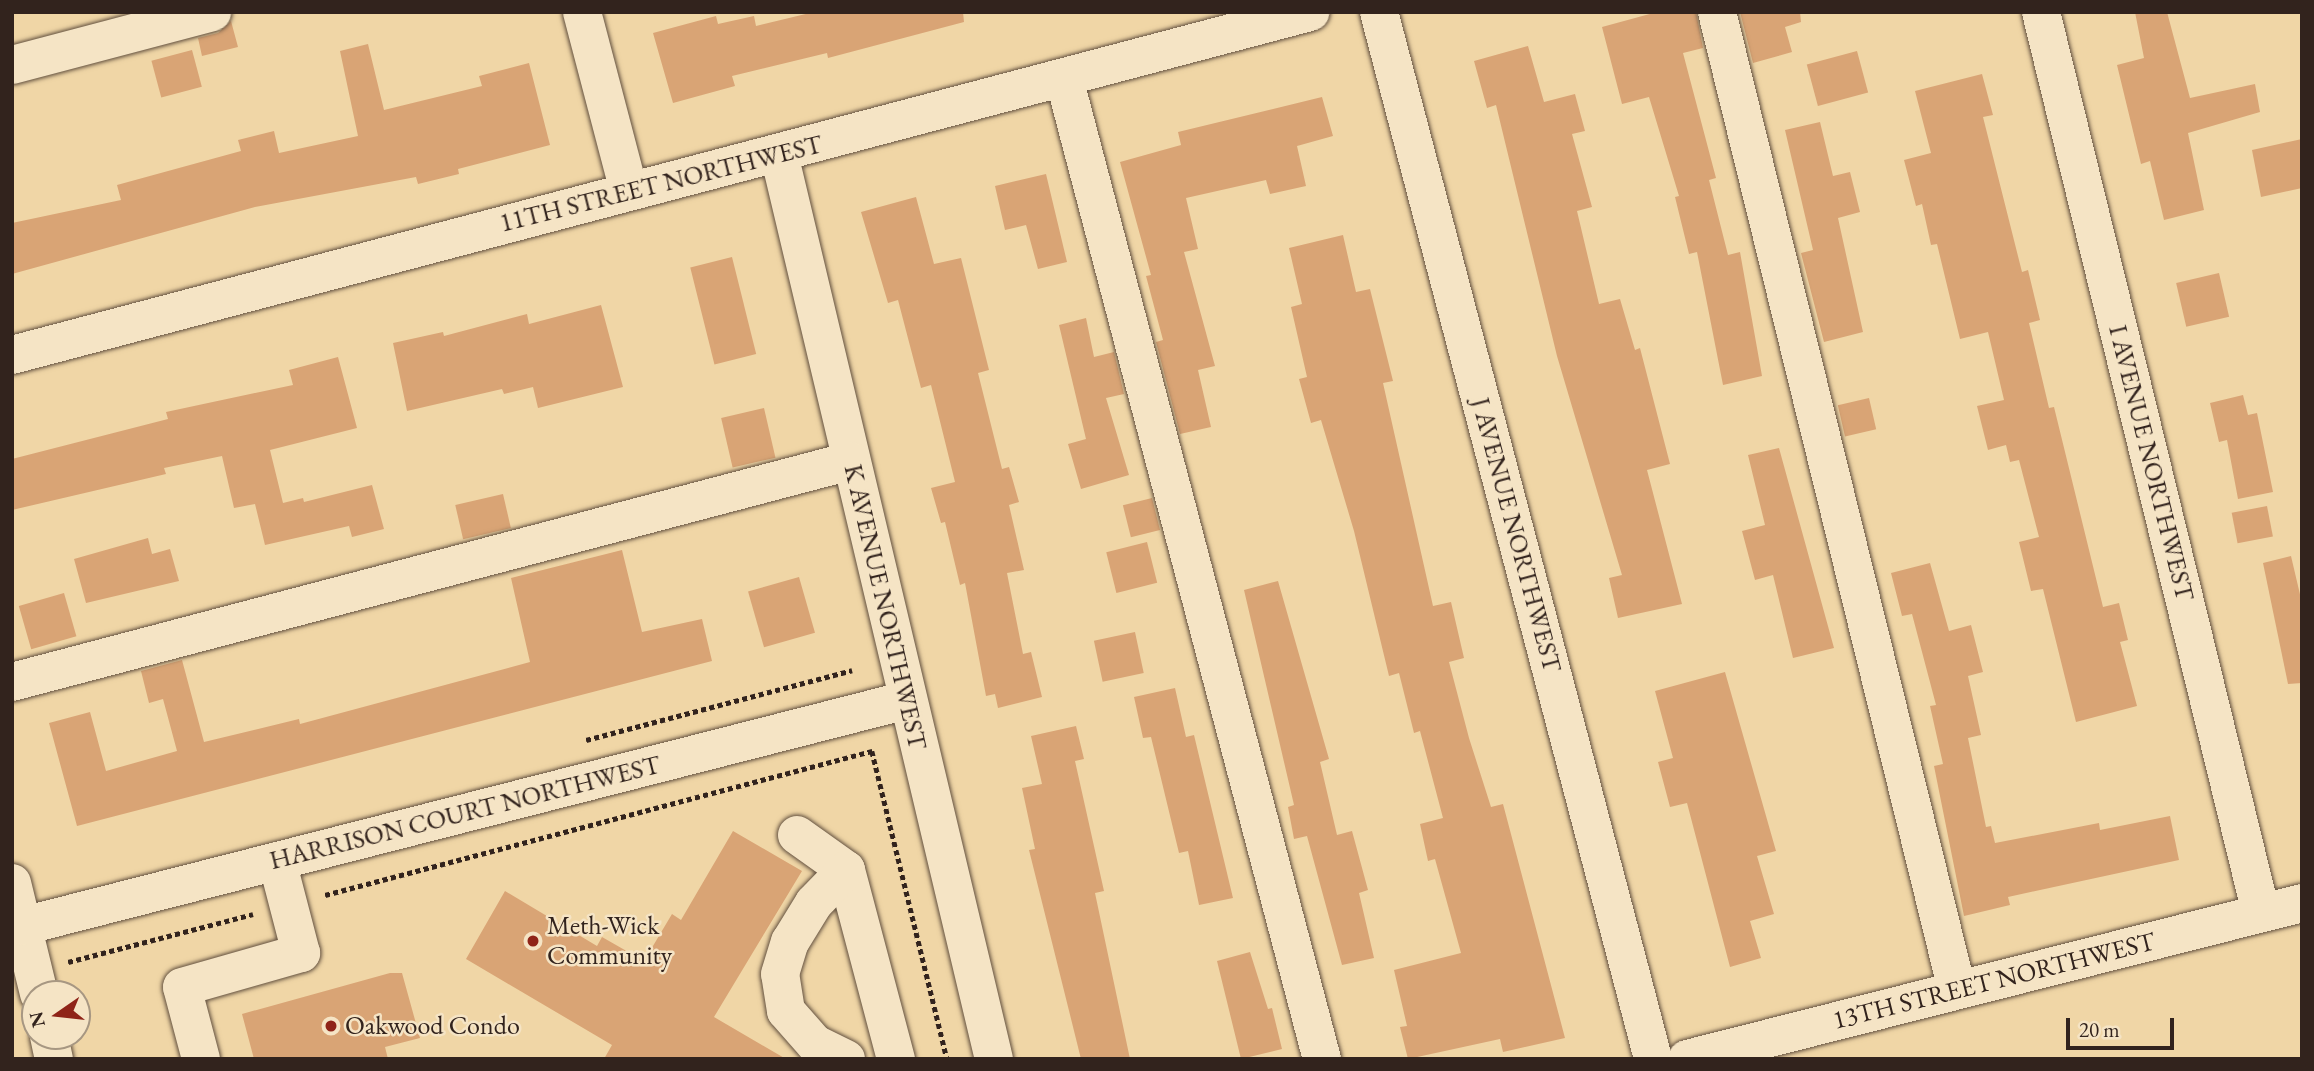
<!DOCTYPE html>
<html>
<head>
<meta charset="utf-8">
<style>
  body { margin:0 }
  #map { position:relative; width:2314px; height:1071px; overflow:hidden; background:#f0d6a6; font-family:"EB Garamond",serif }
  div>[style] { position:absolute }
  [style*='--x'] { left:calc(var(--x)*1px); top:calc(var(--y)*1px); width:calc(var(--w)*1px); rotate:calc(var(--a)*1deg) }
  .building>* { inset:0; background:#d9a475; transform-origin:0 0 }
  .path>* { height:4.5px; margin-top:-2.25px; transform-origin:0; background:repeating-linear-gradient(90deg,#32231d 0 5px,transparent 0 8.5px) }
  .roads { filter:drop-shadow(0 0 2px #62503f) drop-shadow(0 0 2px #62503f) }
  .minor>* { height:38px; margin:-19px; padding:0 19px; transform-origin:19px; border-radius:19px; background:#f5e4c5 }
  .dots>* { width:19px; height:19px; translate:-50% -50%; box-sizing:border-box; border:4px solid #f5e4c5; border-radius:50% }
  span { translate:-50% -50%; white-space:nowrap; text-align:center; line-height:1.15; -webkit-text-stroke:5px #f5e4c5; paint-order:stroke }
  .street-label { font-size:26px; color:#32231d }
  .poi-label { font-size:26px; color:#32231d }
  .left { translate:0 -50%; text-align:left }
  .frame { position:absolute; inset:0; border:14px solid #32231d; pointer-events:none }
  .north { position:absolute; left:21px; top:980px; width:70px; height:70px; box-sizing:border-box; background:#f5e4c5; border:2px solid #a79782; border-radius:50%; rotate:256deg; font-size:19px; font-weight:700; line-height:28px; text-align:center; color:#32231d }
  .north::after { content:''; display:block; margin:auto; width:24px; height:32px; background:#8f2418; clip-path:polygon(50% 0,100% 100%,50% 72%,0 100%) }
  .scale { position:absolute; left:2066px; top:1018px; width:108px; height:32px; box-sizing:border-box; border:4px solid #32231d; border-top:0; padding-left:9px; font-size:21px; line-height:24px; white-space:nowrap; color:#32231d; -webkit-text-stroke:5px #f5e4c5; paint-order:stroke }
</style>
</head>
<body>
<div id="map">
  <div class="building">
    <i style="clip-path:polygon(814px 12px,963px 12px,964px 22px,828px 58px,827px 53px,732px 76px,735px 86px,673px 103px,653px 33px,716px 16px,718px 24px,754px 16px,756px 26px)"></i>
    <i style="clip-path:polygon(1657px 12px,1696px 12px,1703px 48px,1683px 53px,1716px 178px,1709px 180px,1728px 255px,1740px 252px,1762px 376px,1723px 385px,1697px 252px,1689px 254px,1675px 197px,1679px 196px,1649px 97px,1622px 104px,1602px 27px)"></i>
    <i style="clip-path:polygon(1740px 12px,1800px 12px,1801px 22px,1785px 27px,1792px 52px,1753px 63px)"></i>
    <i style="clip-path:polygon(2135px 12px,2167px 12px,2190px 98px,2255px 84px,2260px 112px,2188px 133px,2204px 210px,2164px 220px,2150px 161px,2141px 164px,2117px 65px,2144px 58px)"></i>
    <i style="clip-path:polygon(231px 21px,238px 47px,202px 56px,198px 38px,218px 33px)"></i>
    <i style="clip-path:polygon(368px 44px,384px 110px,482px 86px,479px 76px,529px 63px,550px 145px,458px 169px,459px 174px,418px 184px,416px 177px,255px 207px,12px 274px,12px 223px,121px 200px,117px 185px,241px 151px,238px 140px,274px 131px,279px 153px,358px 136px,340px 51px)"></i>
    <i style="clip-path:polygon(1528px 46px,1544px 102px,1575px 94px,1585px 131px,1572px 134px,1592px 207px,1577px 211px,1599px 304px,1620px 299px,1635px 350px,1640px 348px,1670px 464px,1647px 470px,1682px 604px,1618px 618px,1609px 578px,1622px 575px,1557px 356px,1496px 105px,1487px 108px,1474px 61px)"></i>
    <i style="left:192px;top:50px;width:38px;height:42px;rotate:75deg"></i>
    <i style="left:1857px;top:51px;width:43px;height:52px;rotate:75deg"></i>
    <i style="clip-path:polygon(1982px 74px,1993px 115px,1983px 117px,2022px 272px,2028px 270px,2040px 320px,2029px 323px,2049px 408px,2054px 407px,2103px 607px,2119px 603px,2128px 640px,2120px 642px,2137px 706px,2076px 722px,2043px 589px,2031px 591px,2019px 542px,2039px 537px,2019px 460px,2010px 462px,2006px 445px,1988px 450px,1977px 406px,2004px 400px,1988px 332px,1960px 339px,1937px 244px,1931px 245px,1922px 204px,1916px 206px,1904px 160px,1931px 153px,1915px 91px)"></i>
    <i style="clip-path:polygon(1322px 97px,1333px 136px,1297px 146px,1306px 186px,1270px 194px,1266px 180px,1186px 198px,1198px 249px,1184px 252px,1215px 366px,1198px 370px,1211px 427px,1180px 434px,1156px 342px,1163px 340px,1146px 276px,1151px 275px,1120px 162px,1181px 145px,1178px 132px)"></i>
    <i style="clip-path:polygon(1820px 122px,1833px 176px,1850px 172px,1860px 212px,1838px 218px,1863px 332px,1824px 342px,1801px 253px,1813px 250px,1785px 130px)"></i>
    <i style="clip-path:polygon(2302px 139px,2302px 188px,2261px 197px,2252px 150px)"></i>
    <i style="clip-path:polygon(1046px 174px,1067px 262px,1038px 269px,1026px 225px,1005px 230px,995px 186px)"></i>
    <i style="clip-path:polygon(916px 197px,934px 264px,961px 258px,989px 370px,978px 373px,1002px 469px,1009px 467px,1019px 502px,1009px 505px,1024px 570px,1007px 573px,1023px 654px,1031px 652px,1042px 697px,998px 708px,995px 694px,986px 696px,965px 583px,960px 585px,945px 522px,941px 523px,931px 488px,955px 482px,931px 385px,921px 388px,898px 300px,888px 303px,861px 212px)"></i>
    <i style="clip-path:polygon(1343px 235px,1356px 292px,1370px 289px,1393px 381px,1383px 383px,1433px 606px,1451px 602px,1464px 658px,1449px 662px,1469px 738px,1491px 807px,1503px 804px,1565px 1038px,1503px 1052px,1500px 1039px,1408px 1059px,1400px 1027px,1407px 1026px,1394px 970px,1461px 953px,1435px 859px,1428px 861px,1420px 824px,1443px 818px,1420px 731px,1414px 733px,1399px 673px,1389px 676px,1354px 531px,1321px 420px,1311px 423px,1299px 379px,1307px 377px,1291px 307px,1302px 304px,1289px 248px)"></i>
    <i style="left:732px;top:257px;width:100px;height:43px;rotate:76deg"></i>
    <i style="left:2219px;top:273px;width:45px;height:44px;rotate:77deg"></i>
    <i style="clip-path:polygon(601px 305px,623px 387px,538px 408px,533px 387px,504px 394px,502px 389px,407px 411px,393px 343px,443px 332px,444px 336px,527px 314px,529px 324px)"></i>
    <i style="clip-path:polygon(1086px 318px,1094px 357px,1114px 352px,1124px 394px,1106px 398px,1129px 475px,1081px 489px,1068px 444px,1086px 439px,1059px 325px)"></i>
    <i style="clip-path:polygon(338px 357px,357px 428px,270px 450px,283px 503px,303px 498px,304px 502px,372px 485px,384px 529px,352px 537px,349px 526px,265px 545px,255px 504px,234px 508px,222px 456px,164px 468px,166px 474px,12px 510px,12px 459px,168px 419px,166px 412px,293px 385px,289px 370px)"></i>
    <i style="clip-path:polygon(2243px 395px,2248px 415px,2257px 413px,2273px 492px,2238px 499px,2227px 440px,2219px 442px,2210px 403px)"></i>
    <i style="left:1869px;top:398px;width:32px;height:32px;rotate:77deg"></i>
    <i style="left:764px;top:408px;width:51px;height:44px;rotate:77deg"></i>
    <i style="clip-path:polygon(1779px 448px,1834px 648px,1793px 658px,1773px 575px,1755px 580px,1742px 531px,1765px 525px,1748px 455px)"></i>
    <i style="left:503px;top:494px;width:35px;height:49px;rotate:77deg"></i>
    <i style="left:1152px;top:498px;width:33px;height:30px;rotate:76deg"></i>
    <i style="left:2267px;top:506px;width:31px;height:36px;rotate:79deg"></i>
    <i style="clip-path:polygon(148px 538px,152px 554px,170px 549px,179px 581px,86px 603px,74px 559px)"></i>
    <i style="left:1147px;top:542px;width:42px;height:42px;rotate:76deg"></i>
    <i style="clip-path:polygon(622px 550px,642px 632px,702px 619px,712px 661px,77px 826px,49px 723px,90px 712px,106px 771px,177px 751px,163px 699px,149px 703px,141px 671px,182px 660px,204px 742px,299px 719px,300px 724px,530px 662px,511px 578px)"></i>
    <i style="clip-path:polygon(2291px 556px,2302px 603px,2302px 683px,2288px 684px,2263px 563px)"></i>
    <i style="clip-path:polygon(1930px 563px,1949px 631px,1971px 625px,1983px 672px,1968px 676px,1981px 735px,1968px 738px,1986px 827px,1991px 826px,1995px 843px,2099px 823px,2100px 830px,2170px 816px,2179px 860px,2008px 897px,2010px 905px,1964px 916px,1934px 766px,1943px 764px,1930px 706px,1936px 705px,1912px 614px,1902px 616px,1891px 573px)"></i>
    <i style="left:799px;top:577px;width:58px;height:53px;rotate:74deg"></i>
    <i style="clip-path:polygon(1278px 581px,1329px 759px,1320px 762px,1337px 835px,1352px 831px,1368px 890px,1359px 893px,1374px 958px,1342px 965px,1307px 836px,1294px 839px,1288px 807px,1294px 805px,1244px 590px)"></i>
    <i style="left:64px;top:593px;width:45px;height:47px;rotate:74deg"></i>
    <i style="left:1135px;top:632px;width:42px;height:42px;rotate:78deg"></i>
    <i style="clip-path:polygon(1725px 672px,1776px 851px,1757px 856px,1774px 914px,1750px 921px,1761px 958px,1730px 967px,1687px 803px,1670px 807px,1658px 762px,1673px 758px,1655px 691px)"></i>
    <i style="clip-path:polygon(1175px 688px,1186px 737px,1194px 735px,1233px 898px,1199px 905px,1188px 851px,1179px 853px,1151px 737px,1143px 738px,1134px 697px)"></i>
    <i style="clip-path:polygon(1076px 726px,1084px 759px,1075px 761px,1104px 891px,1095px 893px,1130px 1059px,1081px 1059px,1029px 850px,1035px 849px,1022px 788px,1042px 784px,1031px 736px)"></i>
    <i style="clip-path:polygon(733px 831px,802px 871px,714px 1017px,786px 1059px,604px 1059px,612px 1045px,466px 959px,505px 891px,597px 946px,602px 937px,644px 961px,672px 914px,681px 920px)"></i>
    <i style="clip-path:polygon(1250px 952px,1268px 1009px,1272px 1008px,1282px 1049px,1241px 1059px,1217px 961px)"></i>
    <i style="clip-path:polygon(390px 973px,402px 973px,420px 1038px,385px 1047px,388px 1059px,254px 1059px,242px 1014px)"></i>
  </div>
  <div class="path">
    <i style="--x:586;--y:740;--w:275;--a:-14.7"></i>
    <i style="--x:325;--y:895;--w:566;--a:-14.75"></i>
    <i style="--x:872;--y:751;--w:317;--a:76.3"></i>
    <i style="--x:68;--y:962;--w:191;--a:-14.5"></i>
  </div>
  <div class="roads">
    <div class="minor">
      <i style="--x:582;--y:12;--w:185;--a:75.3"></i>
      <i style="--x:1379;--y:12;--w:1082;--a:75.33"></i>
      <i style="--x:1717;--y:12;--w:1007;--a:76.21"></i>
      <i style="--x:2041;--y:12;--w:927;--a:76.28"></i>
      <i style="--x:12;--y:65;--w:207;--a:-14.8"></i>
      <i style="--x:1064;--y:78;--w:1014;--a:75.27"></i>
      <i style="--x:779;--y:154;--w:930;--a:76.64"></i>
      <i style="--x:12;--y:355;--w:1343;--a:-14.8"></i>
      <i style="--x:12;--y:682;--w:867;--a:-14.77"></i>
      <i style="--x:797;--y:835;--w:60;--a:35.5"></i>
      <i style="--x:846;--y:870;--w:196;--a:75.2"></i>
      <i style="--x:12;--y:883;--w:114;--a:76.3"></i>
      <i style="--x:23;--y:926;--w:912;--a:-14.34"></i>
      <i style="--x:49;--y:1036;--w:24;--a:78"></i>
      <i style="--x:201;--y:1059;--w:74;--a:-104.8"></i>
      <i style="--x:182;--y:987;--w:124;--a:-15.9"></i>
      <i style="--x:301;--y:953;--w:95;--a:-104.6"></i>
      <i style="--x:846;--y:1059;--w:34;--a:-154"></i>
      <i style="--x:815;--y:1044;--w:44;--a:-131.3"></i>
      <i style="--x:786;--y:1011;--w:37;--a:-99"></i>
      <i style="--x:780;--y:974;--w:34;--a:-73"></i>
      <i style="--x:790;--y:942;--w:46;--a:-58.4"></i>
      <i style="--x:814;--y:903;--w:46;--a:-45.9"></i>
      <i style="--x:1687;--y:1059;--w:634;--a:-14.23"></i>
    </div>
  </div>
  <div class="dots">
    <i style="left:533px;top:941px;background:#8f2418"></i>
    <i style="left:331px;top:1026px;background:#8f2418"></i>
  </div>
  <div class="street-label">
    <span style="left:661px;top:184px;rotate:-14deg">11TH STREET NORTHWEST</span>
    <span style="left:2151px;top:463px;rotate:76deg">I AVENUE NORTHWEST</span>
    <span style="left:1516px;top:535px;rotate:75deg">J AVENUE NORTHWEST</span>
    <span style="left:885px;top:607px;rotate:77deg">K AVENUE NORTHWEST</span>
    <span style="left:465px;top:813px;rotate:-14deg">HARRISON COURT NORTHWEST</span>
    <span style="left:1994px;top:981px;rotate:-14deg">13TH STREET NORTHWEST</span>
  </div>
  <div class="poi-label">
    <span class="left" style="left:547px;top:941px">Meth-Wick<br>Community</span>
    <span class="left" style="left:345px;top:1026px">Oakwood Condo</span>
  </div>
  <div class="frame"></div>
  <div class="north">N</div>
  <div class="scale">20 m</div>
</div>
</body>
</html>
